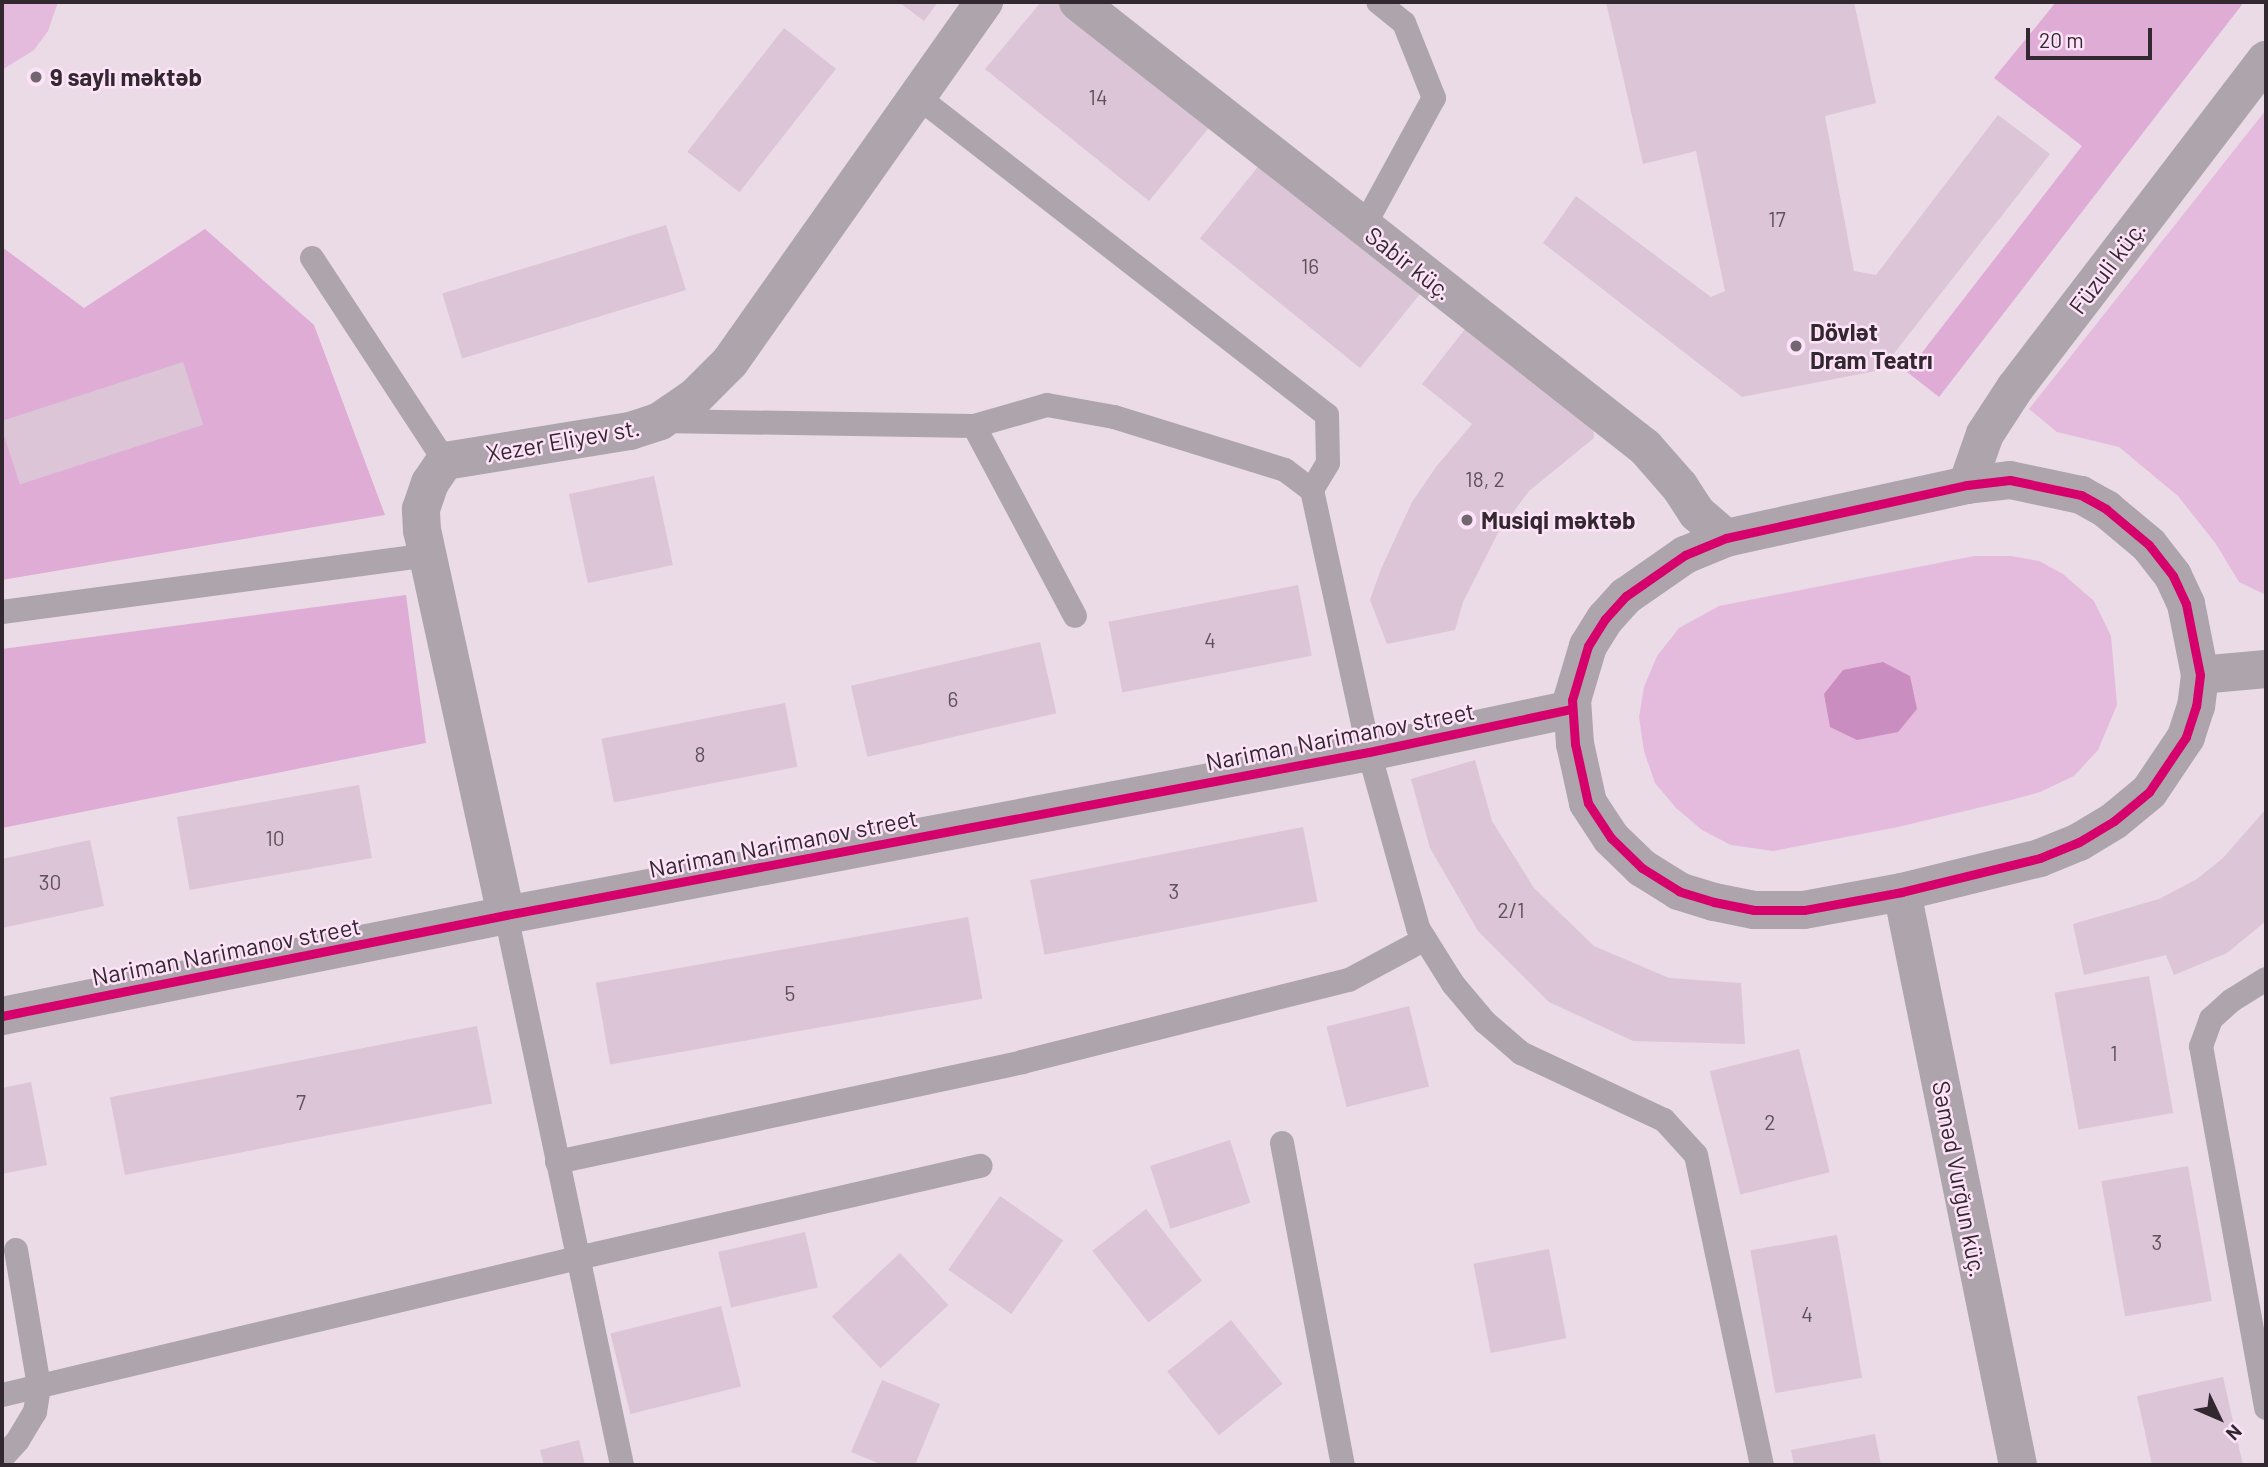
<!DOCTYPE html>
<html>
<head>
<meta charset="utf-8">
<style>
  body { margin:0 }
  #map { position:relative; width:2268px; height:1467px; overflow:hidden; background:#eadbe7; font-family:Barlow,sans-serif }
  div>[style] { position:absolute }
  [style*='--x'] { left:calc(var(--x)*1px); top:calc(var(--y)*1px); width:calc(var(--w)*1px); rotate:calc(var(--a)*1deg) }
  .green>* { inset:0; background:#e4bbdd }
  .forest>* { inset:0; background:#deacd5 }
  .water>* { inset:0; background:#c98ebf }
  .building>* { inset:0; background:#dbc5d7; transform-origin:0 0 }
  .lane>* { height:24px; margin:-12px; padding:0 12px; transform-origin:12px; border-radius:12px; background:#aea5ac }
  .street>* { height:38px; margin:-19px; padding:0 19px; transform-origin:19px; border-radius:19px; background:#aea5ac }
  .secondary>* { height:38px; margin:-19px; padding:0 19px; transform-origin:19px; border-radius:19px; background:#aea4ac }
  .cycleway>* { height:9px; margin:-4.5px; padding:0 4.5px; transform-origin:4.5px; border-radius:4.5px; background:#d6006c }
  .dots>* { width:19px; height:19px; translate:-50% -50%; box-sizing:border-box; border:4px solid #fee2f8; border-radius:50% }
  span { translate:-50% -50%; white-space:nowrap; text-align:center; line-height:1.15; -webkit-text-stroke:5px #fee2f8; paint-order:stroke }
  .number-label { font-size:21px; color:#5e515c }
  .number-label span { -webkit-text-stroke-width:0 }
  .poi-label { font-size:24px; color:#322830; font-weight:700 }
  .left { translate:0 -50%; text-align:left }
  .street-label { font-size:24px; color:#322830 }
  .frame { position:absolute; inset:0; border:4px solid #322830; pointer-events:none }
  .north { position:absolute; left:2184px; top:1383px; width:70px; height:70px; -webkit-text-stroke:5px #fee2f8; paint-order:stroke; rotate:134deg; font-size:19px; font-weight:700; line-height:28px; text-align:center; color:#322830 }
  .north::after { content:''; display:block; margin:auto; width:24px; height:32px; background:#322830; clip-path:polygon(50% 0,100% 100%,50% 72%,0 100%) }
  .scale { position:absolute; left:2026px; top:28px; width:126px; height:32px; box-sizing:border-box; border:4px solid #322830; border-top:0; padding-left:9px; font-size:21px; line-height:24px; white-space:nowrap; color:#322830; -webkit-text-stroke:5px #fee2f8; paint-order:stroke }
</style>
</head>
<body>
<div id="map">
  <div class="green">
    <i style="clip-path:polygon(2px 2px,58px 2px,48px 31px,34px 50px,2px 70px)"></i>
    <i style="clip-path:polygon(2266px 110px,2266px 595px,2239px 582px,2216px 544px,2178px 496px,2119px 447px,2057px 432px,2029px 409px)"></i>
    <i style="clip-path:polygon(1974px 556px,2011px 556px,2039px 561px,2063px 574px,2094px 601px,2111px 636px,2117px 705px,2098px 750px,2074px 776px,2040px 792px,2011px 800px,1898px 827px,1773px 851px,1731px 845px,1702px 830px,1676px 808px,1655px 783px,1644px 751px,1639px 717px,1644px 687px,1657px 656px,1679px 628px,1719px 606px)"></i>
  </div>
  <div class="forest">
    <i style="clip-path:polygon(2056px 2px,2244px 2px,1939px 397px,1907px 372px,2082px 146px,1994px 78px)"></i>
    <i style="clip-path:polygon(205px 229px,314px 325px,385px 515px,2px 580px,2px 247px,84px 308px)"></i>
    <i style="clip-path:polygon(406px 595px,426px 743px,2px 828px,2px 649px)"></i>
  </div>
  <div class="water">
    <i style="clip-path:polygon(1883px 662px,1910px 676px,1917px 709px,1898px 732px,1857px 740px,1830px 727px,1824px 694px,1843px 670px)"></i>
  </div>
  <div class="building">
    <i style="clip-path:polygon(899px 2px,938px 2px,924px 21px)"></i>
    <i style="clip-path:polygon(1041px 2px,1059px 2px,1211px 125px,1149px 201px,985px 69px)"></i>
    <i style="clip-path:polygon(1606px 2px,1854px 2px,1876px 103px,1825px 116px,1854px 271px,1876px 275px,1998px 115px,2050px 154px,1881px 370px,1742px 397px,1543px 243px,1576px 196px,1711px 297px,1725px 291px,1696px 151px,1643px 164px)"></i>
    <i style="left:784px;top:28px;width:66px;height:157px;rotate:38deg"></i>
    <i style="left:1261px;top:163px;width:206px;height:97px;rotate:39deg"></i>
    <i style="left:666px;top:225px;width:68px;height:234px;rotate:73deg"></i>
    <i style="clip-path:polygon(1472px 320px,1592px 416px,1594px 438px,1529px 491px,1499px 531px,1463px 602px,1455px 630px,1387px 644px,1370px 600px,1381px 569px,1412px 502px,1436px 467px,1472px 424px,1422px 384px)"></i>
    <i style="left:183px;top:362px;width:66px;height:193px;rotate:72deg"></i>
    <i style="left:654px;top:476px;width:91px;height:87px;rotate:78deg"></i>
    <i style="left:1298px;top:585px;width:72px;height:193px;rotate:79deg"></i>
    <i style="left:1040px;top:642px;width:73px;height:194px;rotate:77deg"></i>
    <i style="left:785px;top:703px;width:65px;height:187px;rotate:79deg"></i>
    <i style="clip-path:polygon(1475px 760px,1492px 821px,1534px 888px,1594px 946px,1669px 978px,1741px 983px,1745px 1044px,1633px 1041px,1549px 1002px,1478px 931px,1430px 848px,1411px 779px)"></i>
    <i style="left:359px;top:785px;width:74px;height:185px;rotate:80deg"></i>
    <i style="clip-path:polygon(2266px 809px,2266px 921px,2227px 953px,2174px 975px,2166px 955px,2084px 975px,2073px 924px,2159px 899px,2197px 879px,2223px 858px)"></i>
    <i style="left:1303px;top:827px;width:76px;height:278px;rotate:79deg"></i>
    <i style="clip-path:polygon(90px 840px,104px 906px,2px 928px,2px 859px)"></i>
    <i style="left:968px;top:917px;width:83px;height:378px;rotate:80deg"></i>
    <i style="left:2149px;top:976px;width:139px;height:96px;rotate:80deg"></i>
    <i style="left:1409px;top:1006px;width:83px;height:85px;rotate:76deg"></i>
    <i style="left:477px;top:1026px;width:79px;height:374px;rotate:79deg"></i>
    <i style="left:1799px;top:1049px;width:127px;height:92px;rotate:76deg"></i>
    <i style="clip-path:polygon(31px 1082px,47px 1165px,2px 1174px,2px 1088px)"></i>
    <i style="left:1230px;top:1140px;width:66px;height:84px;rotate:72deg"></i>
    <i style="left:2188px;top:1166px;width:137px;height:88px;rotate:80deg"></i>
    <i style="left:1000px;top:1196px;width:77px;height:90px;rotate:35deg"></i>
    <i style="left:1146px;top:1209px;width:91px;height:68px;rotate:52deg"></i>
    <i style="left:805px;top:1232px;width:57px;height:89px;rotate:77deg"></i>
    <i style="left:1837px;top:1235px;width:145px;height:88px;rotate:80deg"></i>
    <i style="left:1549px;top:1249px;width:91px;height:77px;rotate:79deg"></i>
    <i style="left:900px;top:1253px;width:71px;height:93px;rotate:47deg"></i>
    <i style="left:721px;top:1306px;width:83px;height:114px;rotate:76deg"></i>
    <i style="left:1231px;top:1320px;width:82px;height:82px;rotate:51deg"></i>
    <i style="clip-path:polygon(2223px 1377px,2243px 1465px,2152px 1465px,2137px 1396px)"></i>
    <i style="clip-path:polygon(882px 1380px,940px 1404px,915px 1465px,883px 1465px,851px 1452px)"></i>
    <i style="clip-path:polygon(1875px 1434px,1881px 1465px,1794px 1465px,1791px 1450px)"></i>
    <i style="clip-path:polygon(579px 1440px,585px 1465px,544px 1465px,540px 1450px)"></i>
  </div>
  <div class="lane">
    <i style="--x:918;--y:97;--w:518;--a:37.87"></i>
    <i style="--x:1327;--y:415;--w:48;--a:88.8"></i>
    <i style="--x:1328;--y:463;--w:31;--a:121"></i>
    <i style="--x:1363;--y:228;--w:148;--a:-61.4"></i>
    <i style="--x:1434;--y:98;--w:81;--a:-111.8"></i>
    <i style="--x:1404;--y:23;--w:33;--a:-141"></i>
    <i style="--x:312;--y:258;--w:243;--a:56.8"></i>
    <i style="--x:660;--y:421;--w:314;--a:0.9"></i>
    <i style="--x:974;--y:426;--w:76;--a:-16"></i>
    <i style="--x:1047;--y:405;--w:68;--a:10.2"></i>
    <i style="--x:1114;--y:417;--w:179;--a:17.2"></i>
    <i style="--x:1285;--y:470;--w:34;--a:37"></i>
    <i style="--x:1312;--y:490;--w:268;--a:77.7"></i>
    <i style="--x:1369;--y:752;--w:183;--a:74.4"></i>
    <i style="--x:1418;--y:928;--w:66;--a:58"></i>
    <i style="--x:1453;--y:984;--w:50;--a:49.9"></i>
    <i style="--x:1485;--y:1022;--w:48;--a:40.7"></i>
    <i style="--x:1521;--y:1053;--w:158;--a:25.1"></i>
    <i style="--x:1664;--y:1120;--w:47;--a:47.6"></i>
    <i style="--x:1696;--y:1155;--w:317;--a:78"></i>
    <i style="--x:974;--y:426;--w:215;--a:62"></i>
    <i style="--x:2;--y:612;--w:429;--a:-7.6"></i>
    <i style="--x:506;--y:915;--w:562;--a:78.09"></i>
    <i style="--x:2266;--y:979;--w:40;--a:148"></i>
    <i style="--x:2232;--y:1000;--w:28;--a:138"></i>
    <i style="--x:2211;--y:1019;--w:29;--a:110"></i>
    <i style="--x:2201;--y:1046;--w:368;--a:79.8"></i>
    <i style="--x:1282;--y:1143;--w:328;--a:79.3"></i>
    <i style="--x:557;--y:1162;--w:476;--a:-12.1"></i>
    <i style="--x:1022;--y:1062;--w:337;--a:-14.1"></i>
    <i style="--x:1349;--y:980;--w:86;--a:-28.3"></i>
    <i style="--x:2;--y:1395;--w:592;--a:-13.38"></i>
    <i style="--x:578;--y:1258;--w:413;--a:-12.9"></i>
    <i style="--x:2;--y:1458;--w:24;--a:-48"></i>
    <i style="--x:18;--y:1440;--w:33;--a:-59"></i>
    <i style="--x:35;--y:1412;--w:26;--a:-81"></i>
    <i style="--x:39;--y:1386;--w:138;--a:-99.6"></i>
  </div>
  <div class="street">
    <i style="--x:1078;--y:2;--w:721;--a:38.13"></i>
    <i style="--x:1645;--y:447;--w:53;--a:48.8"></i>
    <i style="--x:1680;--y:487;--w:31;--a:57"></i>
    <i style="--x:1697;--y:513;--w:38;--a:41"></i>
    <i style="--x:506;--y:915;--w:393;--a:-102.3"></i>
    <i style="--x:422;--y:531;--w:22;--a:-93"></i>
    <i style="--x:421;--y:509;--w:28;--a:-71"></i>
    <i style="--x:430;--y:483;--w:27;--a:-56"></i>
    <i style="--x:445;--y:461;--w:187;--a:-9.2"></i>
    <i style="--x:630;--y:431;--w:32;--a:-18"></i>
    <i style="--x:660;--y:421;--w:42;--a:-34.4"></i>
    <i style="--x:695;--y:397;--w:49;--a:-45"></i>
    <i style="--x:730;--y:362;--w:441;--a:-54.8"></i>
  </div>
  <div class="secondary">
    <i style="--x:2010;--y:480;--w:73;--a:11.9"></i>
    <i style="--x:2081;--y:495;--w:29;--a:29"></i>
    <i style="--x:2106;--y:509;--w:56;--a:39.9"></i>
    <i style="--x:2149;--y:545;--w:39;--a:52"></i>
    <i style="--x:2173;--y:576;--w:31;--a:65"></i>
    <i style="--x:2186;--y:604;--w:72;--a:78.8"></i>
    <i style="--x:2200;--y:675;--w:31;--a:97"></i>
    <i style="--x:2196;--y:706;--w:33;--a:108"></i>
    <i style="--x:2186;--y:737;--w:66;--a:123.9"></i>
    <i style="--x:2149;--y:792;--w:45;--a:140.4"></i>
    <i style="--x:2114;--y:821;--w:41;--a:149"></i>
    <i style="--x:2079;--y:842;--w:42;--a:157.7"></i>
    <i style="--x:2040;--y:858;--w:142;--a:166.2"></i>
    <i style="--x:1902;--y:892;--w:100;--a:169.6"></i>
    <i style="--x:1804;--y:910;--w:50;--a:180"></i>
    <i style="--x:1754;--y:910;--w:41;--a:-168.7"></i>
    <i style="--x:1714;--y:902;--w:37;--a:-163"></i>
    <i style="--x:1679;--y:891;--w:44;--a:-148.1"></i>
    <i style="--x:1642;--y:868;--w:43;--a:-135.9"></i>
    <i style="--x:1611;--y:838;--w:42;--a:-123.3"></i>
    <i style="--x:1588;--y:803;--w:60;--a:-102.4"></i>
    <i style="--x:1575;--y:744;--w:44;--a:-93.9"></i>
    <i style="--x:1572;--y:700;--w:56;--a:-73.5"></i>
    <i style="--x:1588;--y:646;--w:32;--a:-58"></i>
    <i style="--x:1605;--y:619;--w:31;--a:-48"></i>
    <i style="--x:1626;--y:596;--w:72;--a:-34.8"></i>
    <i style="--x:1685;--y:555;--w:44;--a:-22.5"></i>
    <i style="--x:1726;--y:538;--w:247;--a:-12.4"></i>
    <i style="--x:1967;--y:485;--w:43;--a:-6.6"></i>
    <i style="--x:1967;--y:485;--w:54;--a:-70.6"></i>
    <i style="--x:1985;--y:434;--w:55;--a:-56.9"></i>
    <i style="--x:2015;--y:388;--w:413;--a:-52.6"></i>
    <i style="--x:2200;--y:675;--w:66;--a:-5.2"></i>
    <i style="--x:1902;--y:892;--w:585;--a:78.56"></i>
    <i style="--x:2;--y:1016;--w:514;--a:-11.33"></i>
    <i style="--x:506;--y:915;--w:878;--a:-10.7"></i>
    <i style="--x:1369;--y:752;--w:207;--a:-12"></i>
  </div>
  <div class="cycleway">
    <i style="--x:2010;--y:480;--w:73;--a:11.9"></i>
    <i style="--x:2081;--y:495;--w:29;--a:29"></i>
    <i style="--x:2106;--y:509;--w:56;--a:39.9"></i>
    <i style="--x:2149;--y:545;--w:39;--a:52"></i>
    <i style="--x:2173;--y:576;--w:31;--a:65"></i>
    <i style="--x:2186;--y:604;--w:72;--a:78.8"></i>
    <i style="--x:2200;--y:675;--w:31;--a:97"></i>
    <i style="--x:2196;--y:706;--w:33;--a:108"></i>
    <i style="--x:2186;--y:737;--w:66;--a:123.9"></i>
    <i style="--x:2149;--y:792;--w:45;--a:140.4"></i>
    <i style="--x:2114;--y:821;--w:41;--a:149"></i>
    <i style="--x:2079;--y:842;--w:42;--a:157.7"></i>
    <i style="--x:2040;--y:858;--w:142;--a:166.2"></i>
    <i style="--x:1902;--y:892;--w:100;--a:169.6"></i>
    <i style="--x:1804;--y:910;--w:50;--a:180"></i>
    <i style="--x:1754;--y:910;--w:41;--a:-168.7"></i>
    <i style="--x:1714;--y:902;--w:37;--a:-163"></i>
    <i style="--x:1679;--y:891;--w:44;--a:-148.1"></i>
    <i style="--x:1642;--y:868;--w:43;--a:-135.9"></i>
    <i style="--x:1611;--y:838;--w:42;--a:-123.3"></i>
    <i style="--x:1588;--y:803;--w:60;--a:-102.4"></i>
    <i style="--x:1575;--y:744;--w:44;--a:-93.9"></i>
    <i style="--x:1572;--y:700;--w:56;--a:-73.5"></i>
    <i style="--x:1588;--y:646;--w:32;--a:-58"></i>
    <i style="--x:1605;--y:619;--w:31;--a:-48"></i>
    <i style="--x:1626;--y:596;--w:72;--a:-34.8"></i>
    <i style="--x:1685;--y:555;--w:44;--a:-22.5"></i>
    <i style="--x:1726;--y:538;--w:247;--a:-12.4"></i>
    <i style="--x:1967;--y:485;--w:43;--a:-6.6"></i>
    <i style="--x:2;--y:1016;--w:514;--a:-11.33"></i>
    <i style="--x:506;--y:915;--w:878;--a:-10.7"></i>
    <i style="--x:1369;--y:752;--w:207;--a:-12"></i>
  </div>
  <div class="dots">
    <i style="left:36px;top:77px;background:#726770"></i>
    <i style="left:1796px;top:346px;background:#726770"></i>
    <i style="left:1467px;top:520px;background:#726770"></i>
  </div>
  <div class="number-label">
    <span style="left:1098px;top:97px">14</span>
    <span style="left:1777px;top:219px">17</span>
    <span style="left:1310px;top:266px">16</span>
    <span style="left:1485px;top:479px">18, 2</span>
    <span style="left:1210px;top:640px">4</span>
    <span style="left:953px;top:699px">6</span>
    <span style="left:700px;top:754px">8</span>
    <span style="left:275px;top:838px">10</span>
    <span style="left:50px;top:882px">30</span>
    <span style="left:1174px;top:891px">3</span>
    <span style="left:1511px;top:910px">2/1</span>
    <span style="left:790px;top:993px">5</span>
    <span style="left:2114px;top:1053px">1</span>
    <span style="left:301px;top:1102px">7</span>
    <span style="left:1770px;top:1122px">2</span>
    <span style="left:2157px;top:1242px">3</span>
    <span style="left:1807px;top:1314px">4</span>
  </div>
  <div class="poi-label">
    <span class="left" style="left:50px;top:77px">9 saylı məktəb</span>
    <span class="left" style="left:1810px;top:346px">Dövlət<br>Dram Teatrı</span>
    <span class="left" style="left:1481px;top:520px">Musiqi məktəb</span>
  </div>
  <div class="street-label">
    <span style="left:1409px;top:263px;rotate:38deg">Sabir küç.</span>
    <span style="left:2107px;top:267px;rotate:-53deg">Füzuli küç.</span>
    <span style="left:563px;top:440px;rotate:-10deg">Xezer Eliyev st.</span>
    <span style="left:1340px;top:736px;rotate:-11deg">Nariman Narimanov street</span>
    <span style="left:783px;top:843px;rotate:-11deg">Nariman Narimanov street</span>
    <span style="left:226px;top:951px;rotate:-11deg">Nariman Narimanov street</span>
    <span style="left:1960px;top:1179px;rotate:79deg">Səməd Vurğun küç.</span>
  </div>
  <div class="frame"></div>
  <div class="north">N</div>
  <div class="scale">20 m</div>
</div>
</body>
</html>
